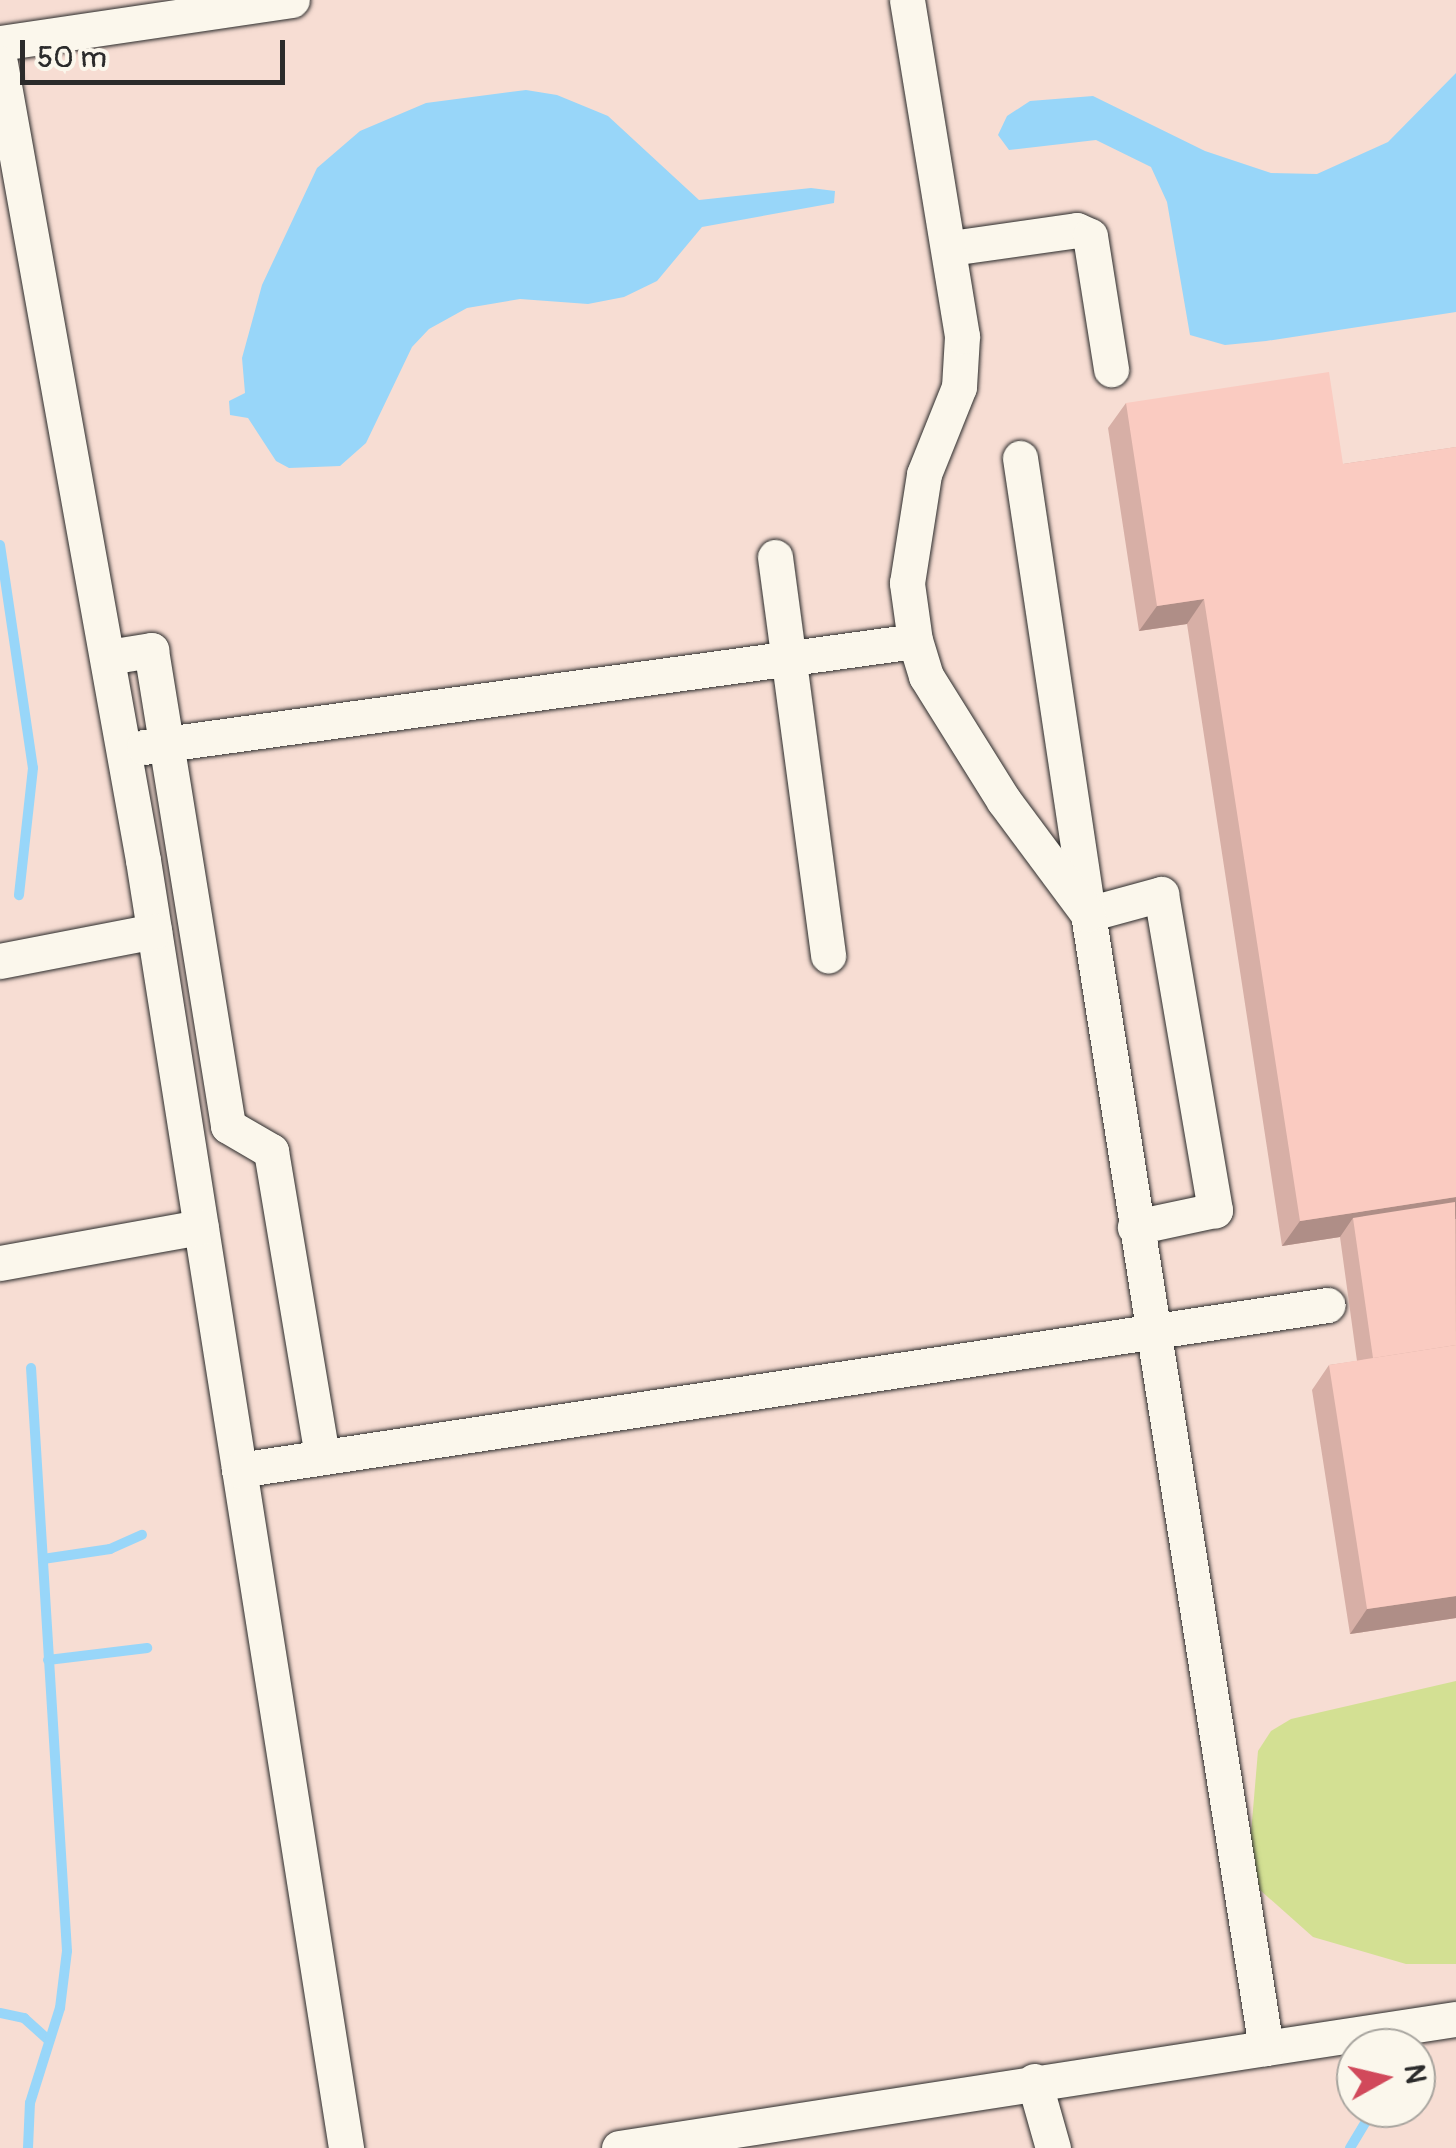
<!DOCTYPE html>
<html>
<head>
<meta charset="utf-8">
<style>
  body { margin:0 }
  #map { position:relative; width:1456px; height:2148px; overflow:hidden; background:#fbeadf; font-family:Pangolin,sans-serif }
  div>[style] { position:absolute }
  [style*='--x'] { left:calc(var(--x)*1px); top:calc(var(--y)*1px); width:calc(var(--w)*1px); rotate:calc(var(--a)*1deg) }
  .built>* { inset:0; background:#f7ddd3 }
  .green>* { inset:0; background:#d3e093 }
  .water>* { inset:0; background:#98d6f9 }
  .stream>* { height:10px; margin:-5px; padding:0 5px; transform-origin:5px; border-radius:5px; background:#98d6f9 }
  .roads { filter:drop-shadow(0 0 2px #2b2b2b) drop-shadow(0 0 2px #2b2b2b) }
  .minor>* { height:35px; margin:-17.5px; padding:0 17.5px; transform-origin:17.5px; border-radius:17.5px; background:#fbf7ec }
  .wall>* { inset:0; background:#d7afa6 }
  .shaded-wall>* { inset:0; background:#af8e87 }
  .building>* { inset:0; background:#facbc1 }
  span { translate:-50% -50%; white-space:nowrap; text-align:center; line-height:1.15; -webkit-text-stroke:10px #fbf7ec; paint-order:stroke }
  .north { position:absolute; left:1336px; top:2028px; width:100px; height:100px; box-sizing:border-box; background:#fbf7ec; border:2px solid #a8a59f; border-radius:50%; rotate:82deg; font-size:28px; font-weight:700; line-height:40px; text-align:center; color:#2b2b2b }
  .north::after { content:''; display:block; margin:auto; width:35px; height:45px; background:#d1495b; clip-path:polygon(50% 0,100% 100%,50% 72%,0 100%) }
  .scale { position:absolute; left:20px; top:40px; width:265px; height:45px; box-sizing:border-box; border:5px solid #2b2b2b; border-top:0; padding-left:12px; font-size:30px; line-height:35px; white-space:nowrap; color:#2b2b2b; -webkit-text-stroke:8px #fbf7ec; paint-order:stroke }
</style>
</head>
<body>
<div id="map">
  <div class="built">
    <i style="clip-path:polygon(evenodd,0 0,1456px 0,1456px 2148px,0 2148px,0 0,1356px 2048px,1416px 2048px,1416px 2108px,1356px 2108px,1356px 2048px)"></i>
  </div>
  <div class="green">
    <i style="clip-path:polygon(1456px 1681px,1456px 1964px,1406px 1964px,1313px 1937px,1260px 1890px,1250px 1845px,1258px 1751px,1271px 1731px,1291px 1719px)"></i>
  </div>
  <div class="water">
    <i style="clip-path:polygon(1456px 73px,1456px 312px,1266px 341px,1225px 345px,1190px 335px,1167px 202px,1151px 167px,1096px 140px,1009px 150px,998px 135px,1007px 116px,1030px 101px,1093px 96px,1205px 151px,1271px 173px,1317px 174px,1388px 142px)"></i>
    <i style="clip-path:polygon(526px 90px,557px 95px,608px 116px,699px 200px,811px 188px,835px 191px,834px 203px,702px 227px,657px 281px,624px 297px,588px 304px,520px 299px,467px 308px,429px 329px,412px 347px,366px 443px,340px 466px,289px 468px,276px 461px,248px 418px,230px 415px,229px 401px,245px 393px,242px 358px,262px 285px,317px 168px,360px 131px,426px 103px)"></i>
  </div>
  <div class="stream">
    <i style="--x:0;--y:545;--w:225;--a:81.6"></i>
    <i style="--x:33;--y:768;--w:128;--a:96.3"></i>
    <i style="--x:43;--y:1559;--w:68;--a:-8.5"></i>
    <i style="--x:110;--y:1549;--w:35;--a:-24"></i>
    <i style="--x:48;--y:1660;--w:100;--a:-6.9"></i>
    <i style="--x:0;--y:2013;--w:25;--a:12"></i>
    <i style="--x:24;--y:2018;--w:31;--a:42"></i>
    <i style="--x:28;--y:2148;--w:45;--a:-87.5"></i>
    <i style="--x:30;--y:2103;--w:100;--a:-72.5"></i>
    <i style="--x:60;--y:2008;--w:57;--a:-83"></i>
    <i style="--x:67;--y:1951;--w:584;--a:-93.53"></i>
    <i style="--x:1350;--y:2148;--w:47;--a:-59"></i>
  </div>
  <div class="roads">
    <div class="minor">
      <i style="--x:0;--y:43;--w:295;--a:-8.4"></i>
      <i style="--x:0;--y:63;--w:810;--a:79.83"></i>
      <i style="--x:143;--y:860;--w:1304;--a:81.04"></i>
      <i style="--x:951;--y:248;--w:127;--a:-8.1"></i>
      <i style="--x:1077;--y:230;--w:14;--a:25"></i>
      <i style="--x:1090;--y:236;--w:135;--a:81"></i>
      <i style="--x:1020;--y:458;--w:461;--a:81.5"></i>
      <i style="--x:1088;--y:914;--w:76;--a:-15.3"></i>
      <i style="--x:1161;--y:894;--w:321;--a:80.3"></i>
      <i style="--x:1215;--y:1210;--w:82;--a:168"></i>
      <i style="--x:775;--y:557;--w:402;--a:82.4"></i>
      <i style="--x:108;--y:657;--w:44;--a:-9.2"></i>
      <i style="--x:151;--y:650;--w:482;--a:80.8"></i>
      <i style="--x:228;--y:1126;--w:50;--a:30.2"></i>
      <i style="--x:271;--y:1151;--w:310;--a:80.5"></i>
      <i style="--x:144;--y:747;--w:778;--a:-7.83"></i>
      <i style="--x:0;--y:961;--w:157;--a:-11"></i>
      <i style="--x:0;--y:1263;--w:204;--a:-10.2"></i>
      <i style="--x:239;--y:1470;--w:1101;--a:-8.62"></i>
      <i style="--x:1266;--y:2048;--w:192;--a:-8.7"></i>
      <i style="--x:1034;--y:2081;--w:70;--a:74.2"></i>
      <i style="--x:619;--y:2148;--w:655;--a:-8.79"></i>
      <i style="--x:1266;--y:2048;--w:1148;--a:-98.92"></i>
      <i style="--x:1088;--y:914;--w:141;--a:-126.6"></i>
      <i style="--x:1004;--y:801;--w:147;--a:-122"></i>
      <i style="--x:926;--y:676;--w:37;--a:-107"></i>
      <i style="--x:915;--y:641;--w:59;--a:-97.9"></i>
      <i style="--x:907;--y:583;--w:110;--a:-81.1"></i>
      <i style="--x:924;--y:474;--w:94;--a:-68.1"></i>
      <i style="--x:959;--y:387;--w:51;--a:-86.6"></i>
      <i style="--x:962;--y:336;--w:340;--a:-99.3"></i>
    </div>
  </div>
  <div class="wall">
    <i style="clip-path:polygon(1126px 403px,1343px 464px,1456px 447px,1456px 1618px,1350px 1634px,1312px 1390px,1329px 1365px,1357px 1361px,1340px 1237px,1282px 1246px,1187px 624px,1139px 631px,1108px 428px)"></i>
  </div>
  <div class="shaded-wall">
    <i style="clip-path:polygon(1204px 599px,1187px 624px,1139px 631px,1157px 606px)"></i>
    <i style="clip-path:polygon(1456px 1197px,1456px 1219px,1353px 1218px,1340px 1237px,1282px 1246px,1300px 1221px)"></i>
    <i style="clip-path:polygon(1456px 1596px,1456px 1618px,1350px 1634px,1367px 1609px)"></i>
  </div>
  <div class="building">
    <i style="clip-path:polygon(1329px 372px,1343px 464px,1456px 447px,1456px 1197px,1300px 1221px,1204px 599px,1157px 606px,1126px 403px)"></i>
    <i style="clip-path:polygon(1455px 1202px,1456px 1345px,1373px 1358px,1353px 1218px)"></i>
    <i style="clip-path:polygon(1456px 1345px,1456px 1596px,1367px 1609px,1329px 1365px)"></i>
  </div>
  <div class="north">N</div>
  <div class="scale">50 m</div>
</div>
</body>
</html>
